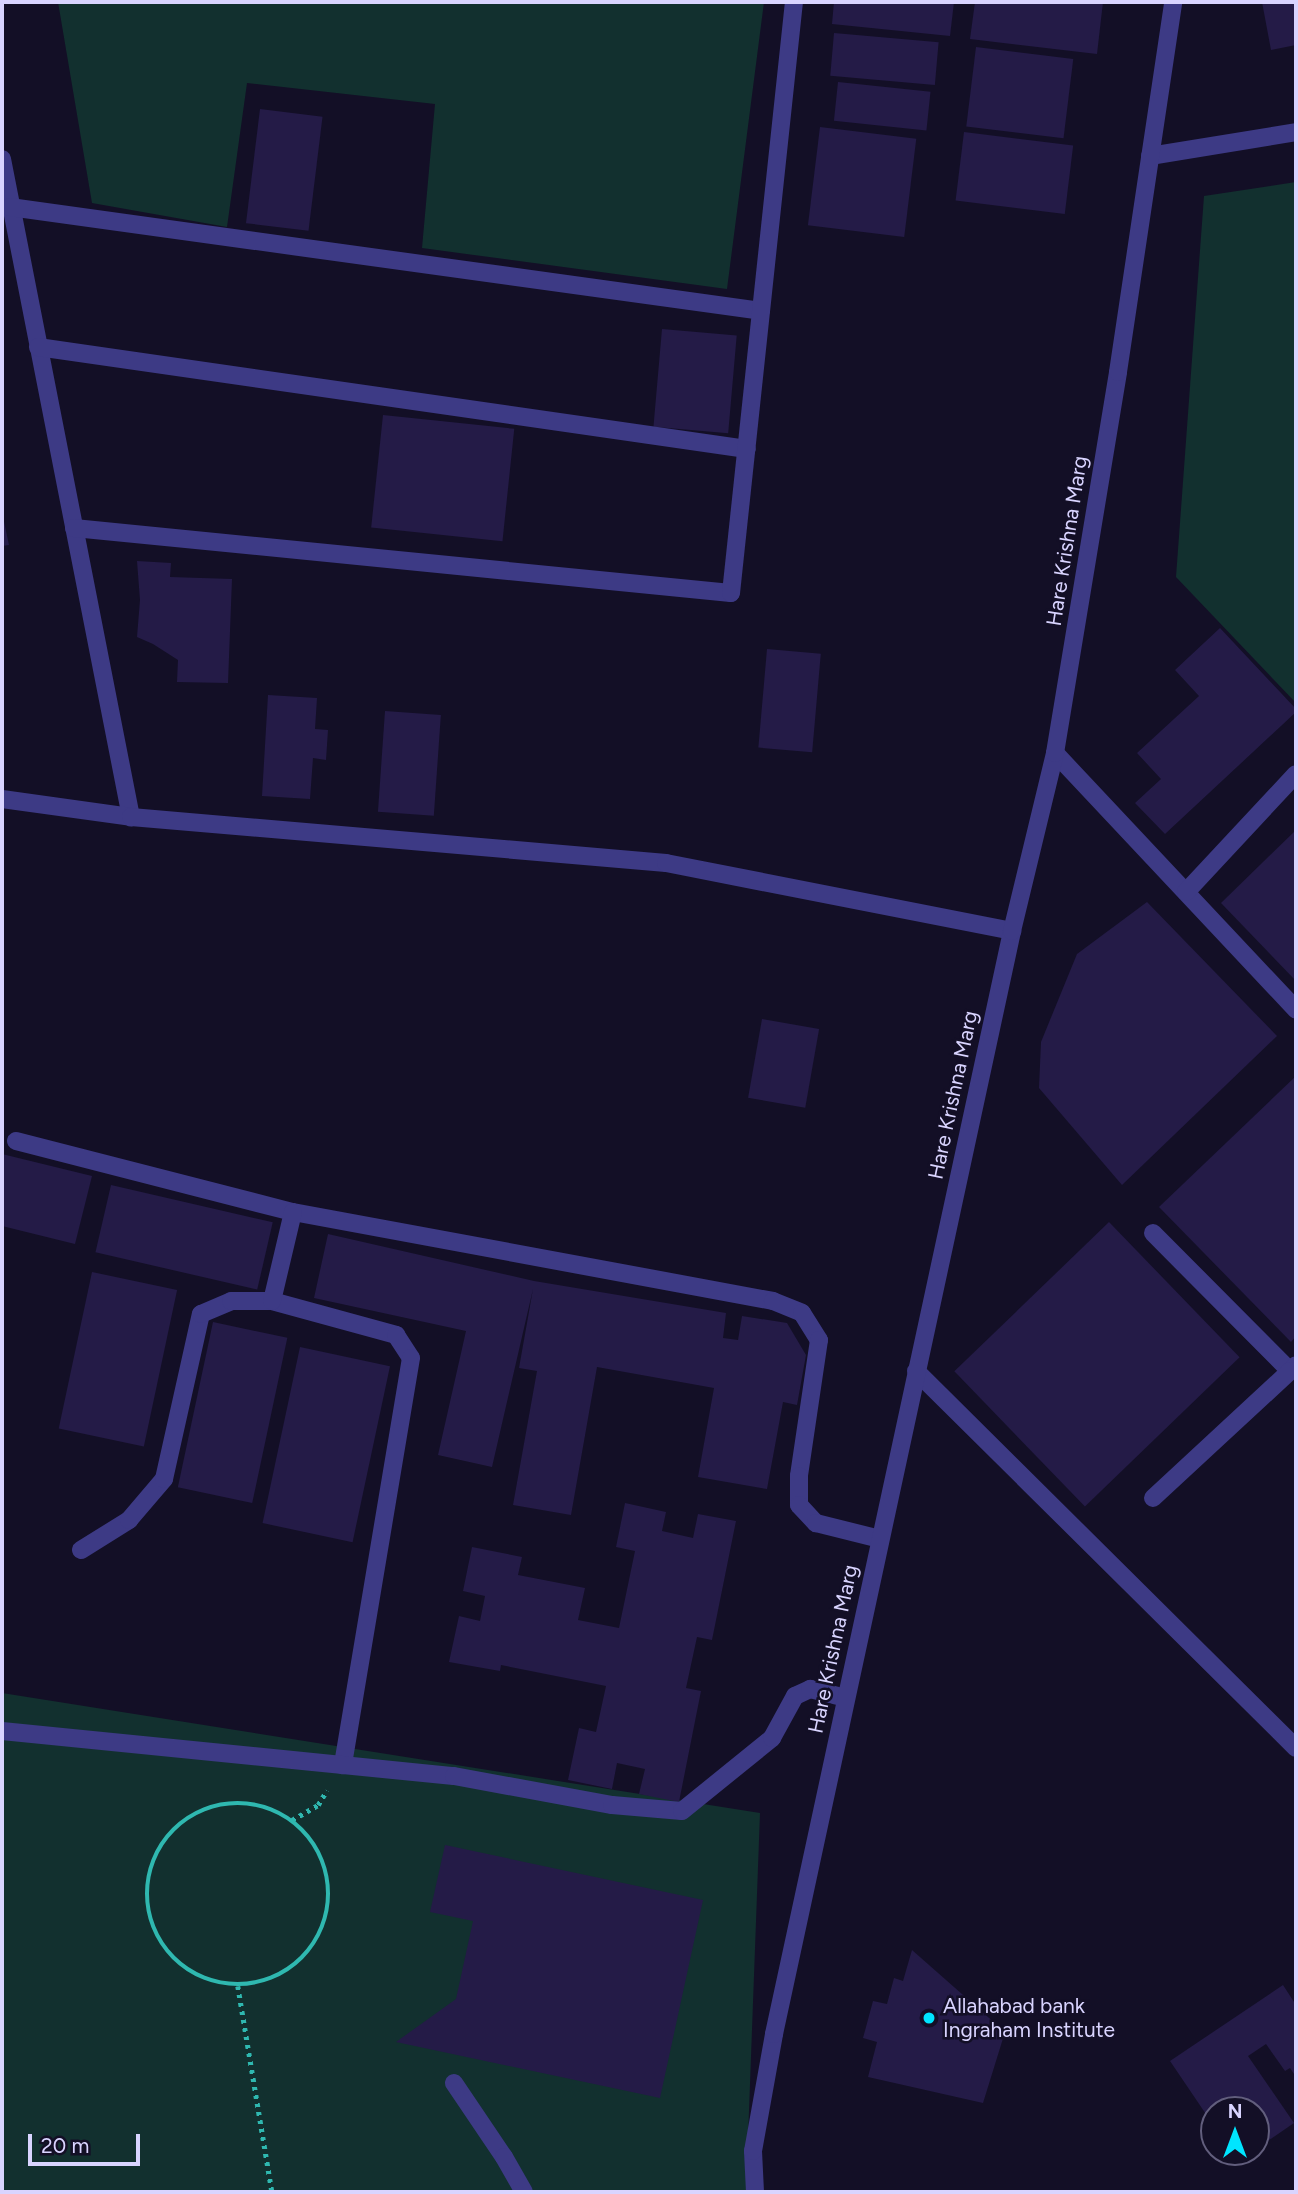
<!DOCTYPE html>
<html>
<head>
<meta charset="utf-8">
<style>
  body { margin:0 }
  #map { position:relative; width:1298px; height:2194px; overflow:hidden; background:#130f26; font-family:Figtree,sans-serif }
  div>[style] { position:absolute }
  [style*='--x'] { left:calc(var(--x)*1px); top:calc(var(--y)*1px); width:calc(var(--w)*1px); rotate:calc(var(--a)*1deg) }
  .green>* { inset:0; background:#12302f }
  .building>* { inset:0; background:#241b47; transform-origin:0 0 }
  .path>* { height:4.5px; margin-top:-2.25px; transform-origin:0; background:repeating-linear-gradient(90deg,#2fb8b0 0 3.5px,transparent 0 8.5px) }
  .path>.ring { margin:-2.25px; padding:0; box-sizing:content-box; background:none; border:4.5px solid #2fb8b0; border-radius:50% }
  .minor>* { height:18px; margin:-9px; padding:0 9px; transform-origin:9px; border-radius:9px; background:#3d3a85 }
  .dots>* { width:19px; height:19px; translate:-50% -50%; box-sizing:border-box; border:4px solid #130f26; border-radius:50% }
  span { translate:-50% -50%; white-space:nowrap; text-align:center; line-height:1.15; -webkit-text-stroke:5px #130f26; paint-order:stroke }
  .street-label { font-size:21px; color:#d9d4ff }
  .poi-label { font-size:21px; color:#d9d4ff }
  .left { translate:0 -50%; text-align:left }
  .frame { position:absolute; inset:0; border:4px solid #d9d4ff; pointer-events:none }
  .north { position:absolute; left:1200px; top:2096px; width:70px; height:70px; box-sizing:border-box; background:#130f26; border:2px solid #625e7d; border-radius:50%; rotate:0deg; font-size:19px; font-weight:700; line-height:28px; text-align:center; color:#d9d4ff }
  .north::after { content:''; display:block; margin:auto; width:24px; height:32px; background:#00e5ff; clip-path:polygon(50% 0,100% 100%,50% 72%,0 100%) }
  .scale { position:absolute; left:28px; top:2134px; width:112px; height:32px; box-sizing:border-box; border:4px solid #d9d4ff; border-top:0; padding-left:9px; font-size:21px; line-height:24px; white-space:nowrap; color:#d9d4ff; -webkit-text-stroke:5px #130f26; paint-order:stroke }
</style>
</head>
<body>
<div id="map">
  <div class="green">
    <i style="clip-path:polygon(58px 2px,764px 2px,727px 289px,422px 248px,435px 104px,247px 83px,227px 227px,92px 203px)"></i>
    <i style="clip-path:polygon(1296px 182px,1296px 703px,1176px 577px,1204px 196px)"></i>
    <i style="clip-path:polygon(2px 1693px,760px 1813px,746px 2192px,2px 2192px)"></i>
  </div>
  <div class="building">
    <i style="clip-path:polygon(834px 2px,954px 2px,950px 36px,832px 24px)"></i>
    <i style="clip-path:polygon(975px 2px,1103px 2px,1097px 54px,970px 39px)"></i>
    <i style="clip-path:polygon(1262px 2px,1296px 2px,1296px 45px,1271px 50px)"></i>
    <i style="left:834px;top:33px;width:105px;height:43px;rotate:5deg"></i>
    <i style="left:976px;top:47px;width:98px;height:80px;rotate:7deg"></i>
    <i style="left:838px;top:82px;width:93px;height:39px;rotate:6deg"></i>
    <i style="left:260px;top:109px;width:63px;height:115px;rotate:7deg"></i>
    <i style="left:820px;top:127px;width:97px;height:99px;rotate:7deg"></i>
    <i style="left:964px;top:132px;width:110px;height:69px;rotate:7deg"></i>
    <i style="left:662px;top:329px;width:75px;height:98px;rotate:5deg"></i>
    <i style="left:383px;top:415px;width:132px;height:113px;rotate:6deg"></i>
    <i style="clip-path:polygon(2px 512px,9px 545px,2px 546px)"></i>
    <i style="clip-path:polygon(137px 561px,171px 563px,170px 577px,232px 579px,228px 683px,177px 682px,178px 660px,153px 644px,137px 637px,140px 600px)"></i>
    <i style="clip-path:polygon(1220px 628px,1296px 709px,1296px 712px,1165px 834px,1135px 803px,1161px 779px,1137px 753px,1199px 696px,1175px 670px)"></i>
    <i style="left:767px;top:649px;width:54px;height:99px;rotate:5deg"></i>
    <i style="clip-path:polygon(268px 695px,317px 698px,315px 729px,328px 730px,326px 760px,313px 758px,310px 799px,262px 796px)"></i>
    <i style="left:385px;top:711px;width:56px;height:101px;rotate:4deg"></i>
    <i style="clip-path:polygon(1296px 830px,1296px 981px,1221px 903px)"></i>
    <i style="clip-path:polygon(1147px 902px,1277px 1036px,1122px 1185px,1039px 1088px,1041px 1042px,1077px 954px)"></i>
    <i style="left:762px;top:1019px;width:58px;height:80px;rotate:10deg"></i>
    <i style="clip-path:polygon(1296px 1076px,1296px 1336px,1291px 1342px,1159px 1207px)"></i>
    <i style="clip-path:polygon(2px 1154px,92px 1176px,75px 1244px,2px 1226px)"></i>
    <i style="left:111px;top:1185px;width:166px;height:69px;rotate:13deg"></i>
    <i style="left:1109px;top:1222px;width:188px;height:215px;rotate:46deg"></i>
    <i style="clip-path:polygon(328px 1234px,534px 1281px,726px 1313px,723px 1338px,738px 1340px,742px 1316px,787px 1323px,806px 1355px,797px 1405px,783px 1402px,767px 1489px,698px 1477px,714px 1388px,597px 1367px,571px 1515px,513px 1505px,537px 1371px,519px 1368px,533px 1289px,492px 1467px,438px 1455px,466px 1331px,314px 1298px)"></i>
    <i style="left:92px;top:1272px;width:87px;height:160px;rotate:12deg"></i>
    <i style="left:213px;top:1322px;width:76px;height:169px;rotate:12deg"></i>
    <i style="left:300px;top:1347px;width:92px;height:180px;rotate:12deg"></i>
    <i style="clip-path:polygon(625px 1503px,666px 1512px,662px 1531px,693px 1538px,698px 1514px,736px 1521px,712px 1640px,697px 1637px,686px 1688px,701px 1691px,679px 1802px,639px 1794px,645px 1769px,617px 1763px,612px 1789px,568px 1780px,579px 1728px,596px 1732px,606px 1686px,501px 1665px,500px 1671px,449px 1662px,459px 1616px,480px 1621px,485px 1596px,463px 1591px,472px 1547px,522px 1557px,518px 1575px,585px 1588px,578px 1620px,619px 1628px,635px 1551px,616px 1547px)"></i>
    <i style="clip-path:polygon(445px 1845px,703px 1900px,660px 2098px,396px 2042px,456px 1999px,473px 1921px,430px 1912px)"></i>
    <i style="clip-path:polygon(912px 1950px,1005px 2032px,983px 2103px,868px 2077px,877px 2042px,863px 2038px,873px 2001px,887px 2004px,894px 1978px,903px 1981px)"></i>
    <i style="clip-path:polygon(1283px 1985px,1296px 2005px,1296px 2077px,1290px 2068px,1285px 2071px,1266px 2044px,1248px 2056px,1294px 2123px,1256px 2149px,1256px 2110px,1214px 2110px,1214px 2126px,1170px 2061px)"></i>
  </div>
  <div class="path">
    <i class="ring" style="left:147px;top:1803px;width:177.5px;height:177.5px"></i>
    <i style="--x:292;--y:1820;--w:30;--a:-30"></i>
    <i style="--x:318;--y:1805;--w:17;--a:-59"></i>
    <i style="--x:238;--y:1986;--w:209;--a:80.6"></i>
  </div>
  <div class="minor">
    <i style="--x:1150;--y:156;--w:148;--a:-9.3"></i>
    <i style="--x:2;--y:159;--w:671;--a:78.91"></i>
    <i style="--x:10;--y:207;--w:758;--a:7.88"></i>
    <i style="--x:38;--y:347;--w:716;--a:8.19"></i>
    <i style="--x:74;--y:528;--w:660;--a:5.65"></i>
    <i style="--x:731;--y:593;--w:594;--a:-83.92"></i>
    <i style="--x:1055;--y:753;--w:352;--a:46.8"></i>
    <i style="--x:2;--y:799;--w:130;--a:7.9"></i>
    <i style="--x:131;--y:817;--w:537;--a:4.91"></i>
    <i style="--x:666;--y:863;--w:353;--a:11.1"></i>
    <i style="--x:1186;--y:892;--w:161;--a:-47"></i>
    <i style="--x:16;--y:1141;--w:286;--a:14.4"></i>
    <i style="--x:293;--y:1212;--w:488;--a:10.5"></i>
    <i style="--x:773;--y:1301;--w:31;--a:22"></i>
    <i style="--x:802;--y:1313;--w:32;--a:58"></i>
    <i style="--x:819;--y:1340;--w:137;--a:98.4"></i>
    <i style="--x:799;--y:1476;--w:29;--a:90"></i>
    <i style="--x:799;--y:1505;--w:25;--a:47"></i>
    <i style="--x:816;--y:1523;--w:66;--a:14"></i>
    <i style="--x:1153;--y:1233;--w:194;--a:45.2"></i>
    <i style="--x:1290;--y:1371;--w:8;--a:-45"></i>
    <i style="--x:272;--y:1301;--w:129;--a:15.3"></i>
    <i style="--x:396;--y:1335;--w:27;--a:57"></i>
    <i style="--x:411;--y:1358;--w:413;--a:99.5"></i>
    <i style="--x:916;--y:1371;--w:535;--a:44.77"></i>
    <i style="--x:1153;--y:1498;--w:187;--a:-42.8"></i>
    <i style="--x:81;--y:1550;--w:57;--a:-32"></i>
    <i style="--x:129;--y:1520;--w:54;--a:-49.5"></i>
    <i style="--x:164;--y:1479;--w:169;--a:-77.4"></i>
    <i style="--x:201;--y:1314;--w:33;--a:-23"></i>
    <i style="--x:231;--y:1301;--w:41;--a:0"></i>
    <i style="--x:272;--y:1301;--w:91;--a:-76.7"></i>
    <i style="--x:2;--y:1731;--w:454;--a:5.7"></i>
    <i style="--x:454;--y:1776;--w:161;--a:10.4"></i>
    <i style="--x:612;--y:1805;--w:70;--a:4.9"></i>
    <i style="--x:682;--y:1811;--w:116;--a:-39"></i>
    <i style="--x:772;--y:1738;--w:48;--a:-61.3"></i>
    <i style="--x:795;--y:1696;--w:17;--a:-25"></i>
    <i style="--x:810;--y:1689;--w:37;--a:14"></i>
    <i style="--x:454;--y:2083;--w:89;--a:56"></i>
    <i style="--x:504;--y:2157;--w:40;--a:60.3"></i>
    <i style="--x:755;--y:2192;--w:41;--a:-92.8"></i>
    <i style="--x:753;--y:2151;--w:119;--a:-79.8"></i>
    <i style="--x:774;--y:2034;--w:1128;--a:-77.82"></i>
    <i style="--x:1012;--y:931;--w:183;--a:-76.4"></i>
    <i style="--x:1055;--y:753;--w:386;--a:-80.6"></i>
    <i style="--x:1118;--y:372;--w:374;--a:-81.5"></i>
  </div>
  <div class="dots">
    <i style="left:929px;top:2018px;background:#00e5ff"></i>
  </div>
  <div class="street-label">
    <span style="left:1067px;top:541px;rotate:-81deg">Hare Krishna Marg</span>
    <span style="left:953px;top:1095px;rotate:-78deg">Hare Krishna Marg</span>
    <span style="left:833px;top:1649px;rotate:-78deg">Hare Krishna Marg</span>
  </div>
  <div class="poi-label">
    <span class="left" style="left:943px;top:2018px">Allahabad bank<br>Ingraham Institute</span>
  </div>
  <div class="frame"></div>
  <div class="north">N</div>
  <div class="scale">20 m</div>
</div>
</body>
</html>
